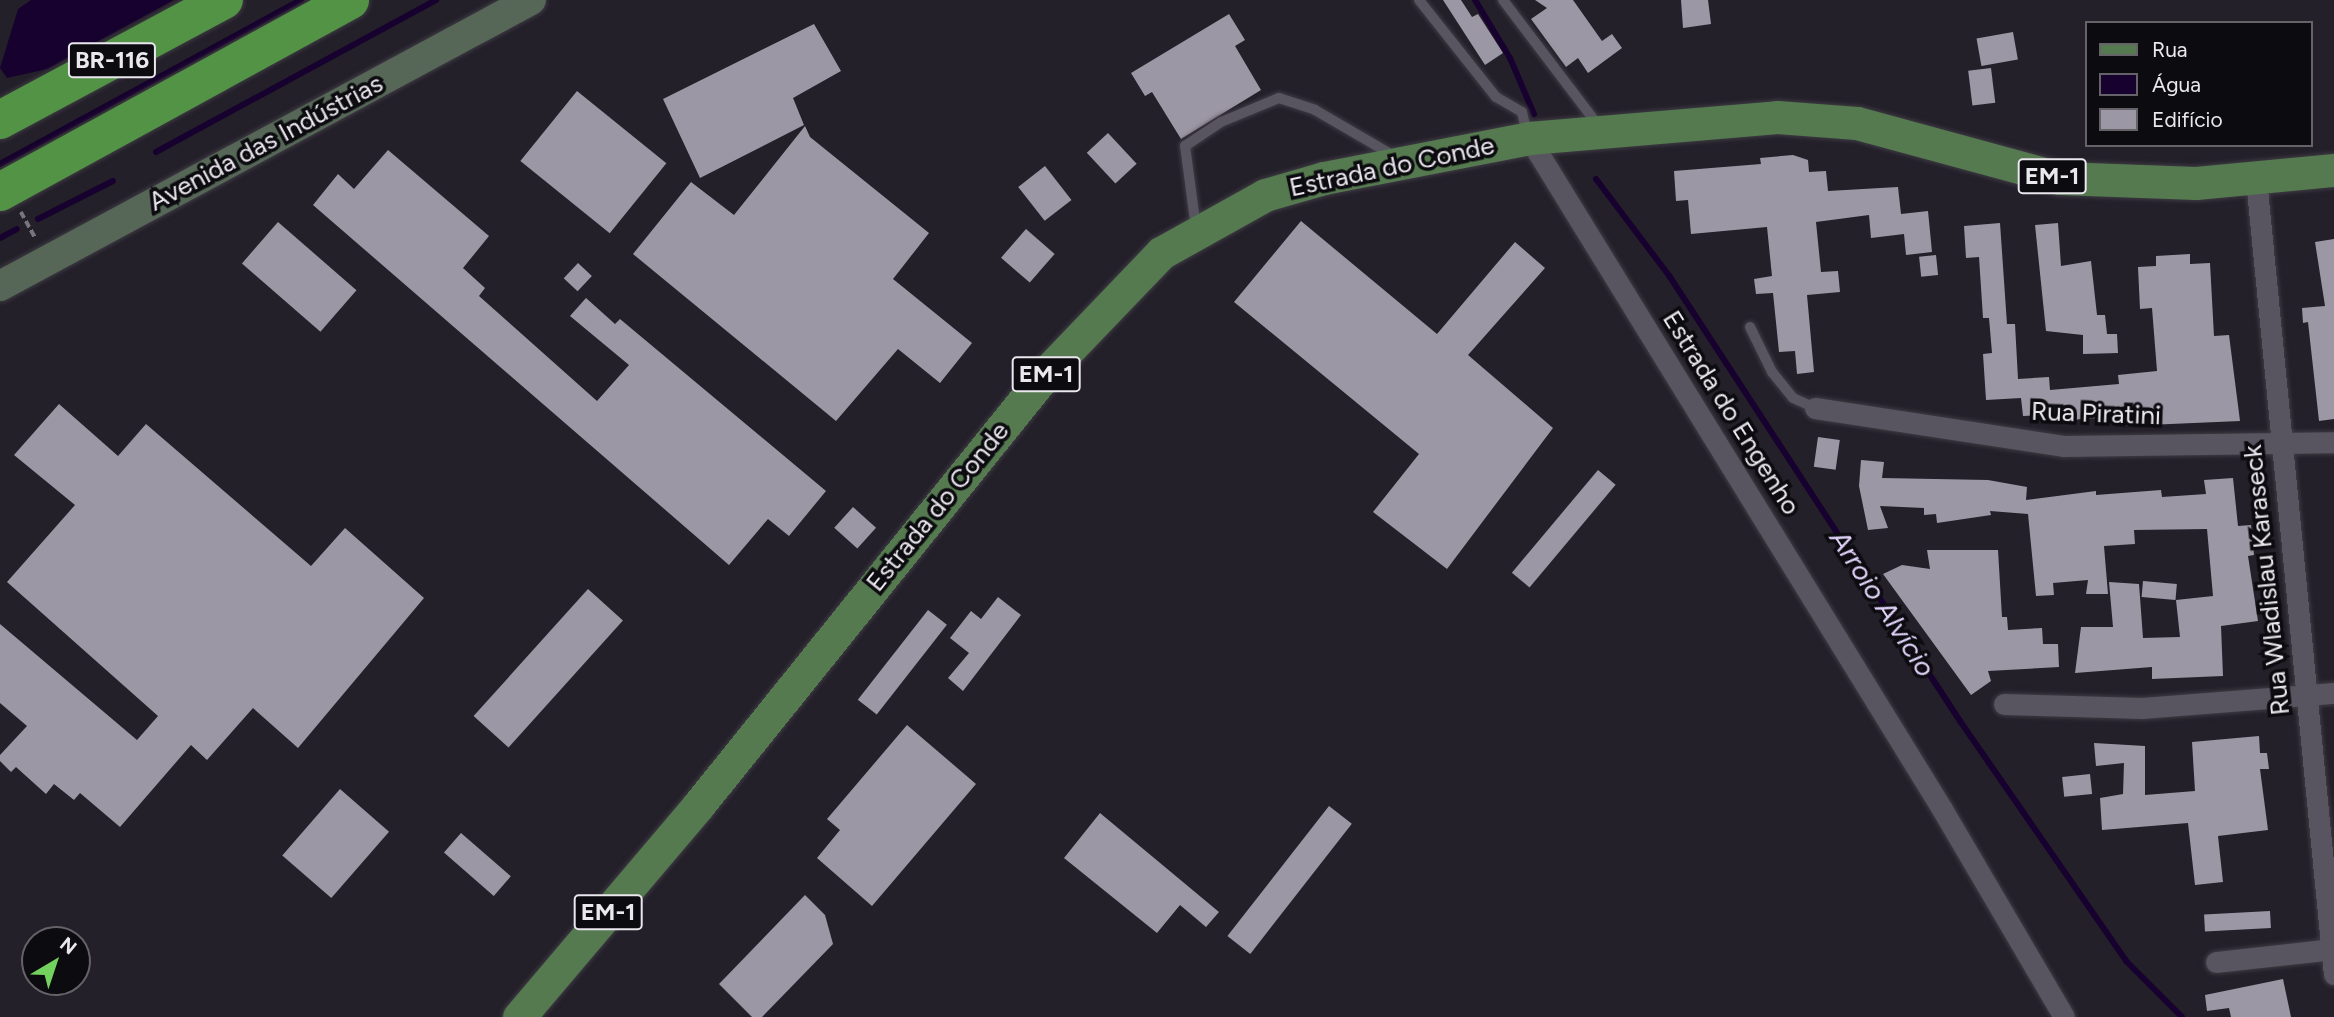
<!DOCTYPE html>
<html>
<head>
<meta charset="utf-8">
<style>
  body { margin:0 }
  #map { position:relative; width:2334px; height:1017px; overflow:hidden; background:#24202a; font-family:Figtree,sans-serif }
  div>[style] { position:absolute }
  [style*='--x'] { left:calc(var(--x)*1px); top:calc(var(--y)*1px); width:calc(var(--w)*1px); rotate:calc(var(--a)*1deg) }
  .water>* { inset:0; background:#17012e }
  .stream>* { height:6px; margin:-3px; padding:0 3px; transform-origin:3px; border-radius:3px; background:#17012e }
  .building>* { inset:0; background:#9c97a4; transform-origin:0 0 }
  .path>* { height:3.5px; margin-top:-1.75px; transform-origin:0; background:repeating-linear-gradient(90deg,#79757e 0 7px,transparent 0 10.5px) }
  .roads { filter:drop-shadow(0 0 2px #3e3b43) drop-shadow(0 0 2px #3e3b43) }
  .service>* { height:10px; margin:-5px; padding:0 5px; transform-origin:5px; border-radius:5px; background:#585460 }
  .minor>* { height:21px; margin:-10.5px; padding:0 10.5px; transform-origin:10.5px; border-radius:10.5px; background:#585460 }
  .secondary>* { height:30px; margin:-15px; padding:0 15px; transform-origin:15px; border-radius:15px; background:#566758 }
  .primary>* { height:33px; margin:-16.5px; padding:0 16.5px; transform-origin:16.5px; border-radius:16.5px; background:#557a50 }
  .motorway>* { height:38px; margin:-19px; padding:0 19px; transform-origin:19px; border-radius:19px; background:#539345 }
  span { translate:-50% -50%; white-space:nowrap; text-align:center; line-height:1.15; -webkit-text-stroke:7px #0c0b0f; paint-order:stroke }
  .shield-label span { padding:2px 5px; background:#0c0b0f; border:2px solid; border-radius:5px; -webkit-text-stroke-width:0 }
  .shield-label { font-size:24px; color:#eae7ee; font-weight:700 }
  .street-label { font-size:26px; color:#eae7ee }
  .water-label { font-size:28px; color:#e0d2f9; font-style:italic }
  .legend { position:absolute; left:2085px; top:21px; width:228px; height:126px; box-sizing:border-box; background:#0c0b0f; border:2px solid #656368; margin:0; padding:9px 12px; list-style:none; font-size:21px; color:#eae7ee }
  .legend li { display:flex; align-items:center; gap:14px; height:35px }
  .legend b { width:35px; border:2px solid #656368 }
  .north { position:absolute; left:21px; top:926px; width:70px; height:70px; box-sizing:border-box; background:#0c0b0f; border:2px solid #656368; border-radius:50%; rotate:39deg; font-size:19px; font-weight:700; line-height:28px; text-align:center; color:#eae7ee }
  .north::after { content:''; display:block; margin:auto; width:24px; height:32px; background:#73d25d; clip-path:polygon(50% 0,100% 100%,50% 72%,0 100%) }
</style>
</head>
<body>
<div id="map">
  <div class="water">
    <i style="clip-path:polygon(31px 0,174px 0,47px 69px,7px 78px,0 68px,18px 9px)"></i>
  </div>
  <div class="stream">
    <i style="--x:1475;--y:0;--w:68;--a:58.9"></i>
    <i style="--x:1510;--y:58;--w:61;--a:66.8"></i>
    <i style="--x:156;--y:152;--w:319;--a:-28.5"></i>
    <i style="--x:0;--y:164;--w:343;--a:-28.6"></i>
    <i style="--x:1596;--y:179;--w:123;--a:52.9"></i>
    <i style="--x:1670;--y:277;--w:530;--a:56.85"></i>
    <i style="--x:1960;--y:721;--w:292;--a:55.3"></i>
    <i style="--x:2126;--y:961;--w:79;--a:45"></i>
    <i style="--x:38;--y:219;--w:84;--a:-26.9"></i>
    <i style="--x:0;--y:238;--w:19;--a:-28"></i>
  </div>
  <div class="building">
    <i style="clip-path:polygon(1443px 0,1461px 0,1472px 17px,1478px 14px,1503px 53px,1485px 65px)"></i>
    <i style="clip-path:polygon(1535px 0,1573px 0,1602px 41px,1612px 34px,1622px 48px,1588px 73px,1578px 58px,1566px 67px,1531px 19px,1547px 8px)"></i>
    <i style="clip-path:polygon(1681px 0,1708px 0,1711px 24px,1683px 28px)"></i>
    <i style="clip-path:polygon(1229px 14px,1245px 40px,1235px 46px,1261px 90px,1181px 139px,1152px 92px,1145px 96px,1131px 73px)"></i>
    <i style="clip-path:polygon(814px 24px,841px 71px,793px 98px,804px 125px,700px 178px,663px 99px)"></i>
    <i style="left:2013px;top:32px;width:28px;height:37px;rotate:80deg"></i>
    <i style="left:1991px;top:68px;width:35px;height:23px;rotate:83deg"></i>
    <i style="left:577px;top:91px;width:115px;height:90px;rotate:39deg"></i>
    <i style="clip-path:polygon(805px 126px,810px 137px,929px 233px,893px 279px,972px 343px,940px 383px,898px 349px,836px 421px,633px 254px,691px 182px,734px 215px)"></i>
    <i style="left:1108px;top:133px;width:42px;height:29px;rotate:47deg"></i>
    <i style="clip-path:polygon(388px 150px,489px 236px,463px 268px,485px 288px,479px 296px,597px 401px,629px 365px,570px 316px,586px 298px,615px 324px,620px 319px,826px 491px,789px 536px,768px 519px,729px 565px,313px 205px,338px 174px,354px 189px)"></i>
    <i style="clip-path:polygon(1793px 155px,1808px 160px,1809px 172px,1826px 171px,1828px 191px,1898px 187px,1901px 214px,1928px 211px,1932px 252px,1906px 255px,1904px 234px,1871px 238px,1869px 215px,1816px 222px,1821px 272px,1838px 271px,1840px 292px,1807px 295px,1814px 372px,1797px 374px,1795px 351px,1779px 352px,1773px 293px,1756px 294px,1754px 279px,1772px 276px,1767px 227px,1691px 234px,1688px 200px,1676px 201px,1674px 171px,1761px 164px,1760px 158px)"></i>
    <i style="left:1045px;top:166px;width:43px;height:34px;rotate:52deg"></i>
    <i style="clip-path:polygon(1301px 221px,1437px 334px,1515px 242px,1545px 268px,1468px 355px,1553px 428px,1447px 569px,1373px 512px,1419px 454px,1234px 302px)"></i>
    <i style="left:278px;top:222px;width:104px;height:55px;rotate:41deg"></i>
    <i style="clip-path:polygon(2000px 223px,2007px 324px,2015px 324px,2018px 379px,2049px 377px,2050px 390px,2119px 384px,2118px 375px,2157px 371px,2152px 308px,2140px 309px,2138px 267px,2156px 266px,2156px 256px,2190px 254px,2190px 264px,2210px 263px,2214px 336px,2229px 335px,2240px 421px,2124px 426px,2123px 416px,2070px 420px,2069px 414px,2023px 416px,2021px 398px,1986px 400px,1983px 354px,1992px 353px,1989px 318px,1983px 318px,1979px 257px,1966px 258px,1964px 226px)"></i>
    <i style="clip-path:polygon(2058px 223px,2061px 266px,2091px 261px,2097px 315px,2105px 315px,2107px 334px,2117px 334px,2118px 353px,2083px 354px,2083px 335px,2046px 331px,2035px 225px)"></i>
    <i style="left:1026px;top:229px;width:38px;height:38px;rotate:41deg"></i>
    <i style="clip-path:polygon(2334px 239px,2334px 419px,2319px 421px,2308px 322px,2303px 323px,2302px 308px,2325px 306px,2315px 242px)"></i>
    <i style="left:1936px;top:255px;width:20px;height:17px;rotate:84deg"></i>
    <i style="left:578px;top:263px;width:19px;height:21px;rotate:43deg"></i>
    <i style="clip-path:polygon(59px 404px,118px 456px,146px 424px,311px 566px,345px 528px,424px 598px,298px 748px,253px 708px,207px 760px,191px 745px,120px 827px,80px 793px,74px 800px,54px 784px,46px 794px,16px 767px,11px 772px,0 761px,0 755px,27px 726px,0 703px,0 624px,137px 740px,158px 716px,7px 582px,75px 505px,14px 455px)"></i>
    <i style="left:1818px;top:437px;width:22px;height:30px;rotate:8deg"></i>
    <i style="clip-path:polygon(1861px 460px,1884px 462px,1882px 478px,1988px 480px,2027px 487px,2026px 500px,2096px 491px,2096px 495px,2161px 490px,2162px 497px,2206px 494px,2204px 480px,2233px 478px,2238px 526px,2251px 525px,2254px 555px,2248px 556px,2258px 621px,2221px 626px,2223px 676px,2152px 679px,2152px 667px,2075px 673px,2081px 627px,2113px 627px,2109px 582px,2139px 584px,2143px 638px,2180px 637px,2176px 600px,2213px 596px,2207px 529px,2134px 530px,2135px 544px,2104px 546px,2108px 594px,2086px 594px,2088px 580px,2053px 583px,2054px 595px,2036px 596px,2028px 514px,1990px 511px,1991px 515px,1937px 523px,1936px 514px,1924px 515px,1924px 508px,1880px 506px,1888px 528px,1868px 530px,1859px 486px)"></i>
    <i style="left:1598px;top:470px;width:23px;height:134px;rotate:40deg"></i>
    <i style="left:853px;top:507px;width:31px;height:28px;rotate:42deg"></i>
    <i style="clip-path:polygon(1927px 550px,1998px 550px,2002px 617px,2007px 617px,2008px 630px,2042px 628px,2043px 644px,2058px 644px,2059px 667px,1988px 671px,1991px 681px,1971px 695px,1883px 574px,1902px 565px,1930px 569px)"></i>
    <i style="left:2143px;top:581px;width:34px;height:16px;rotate:5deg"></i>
    <i style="left:588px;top:589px;width:47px;height:171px;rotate:42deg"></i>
    <i style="clip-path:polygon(998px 597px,1021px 615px,963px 691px,948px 678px,969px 653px,950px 638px,971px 611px,981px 619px)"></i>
    <i style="left:928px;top:610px;width:24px;height:114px;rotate:38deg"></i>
    <i style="clip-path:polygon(907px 725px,976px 784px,872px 906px,817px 858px,840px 830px,827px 819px)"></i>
    <i style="clip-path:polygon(2259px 736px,2260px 753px,2267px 753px,2269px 769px,2260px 769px,2268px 830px,2218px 836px,2223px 882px,2195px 885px,2188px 823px,2102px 830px,2100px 798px,2123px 794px,2124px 763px,2096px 766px,2094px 743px,2145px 746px,2145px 795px,2195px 791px,2192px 742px)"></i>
    <i style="left:2090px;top:774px;width:20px;height:28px;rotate:84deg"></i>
    <i style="left:340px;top:789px;width:65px;height:88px;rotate:41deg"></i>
    <i style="left:1329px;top:806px;width:29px;height:165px;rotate:38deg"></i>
    <i style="clip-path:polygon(1100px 813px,1219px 912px,1206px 927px,1180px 905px,1157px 933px,1064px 858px)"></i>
    <i style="left:461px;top:833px;width:66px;height:26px;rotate:41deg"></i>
    <i style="clip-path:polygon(805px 895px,825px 915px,833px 944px,762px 1017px,752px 1017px,719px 984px)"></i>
    <i style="left:2270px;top:911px;width:17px;height:66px;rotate:87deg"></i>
    <i style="clip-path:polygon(2283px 979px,2291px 1017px,2231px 1017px,2229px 1008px,2207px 1011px,2205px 995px)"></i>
  </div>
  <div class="path">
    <i style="--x:21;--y:212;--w:31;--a:61"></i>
  </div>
  <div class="roads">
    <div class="service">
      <i style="--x:1419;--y:0;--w:124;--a:51.6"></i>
      <i style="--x:1496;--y:97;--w:30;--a:30"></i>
      <i style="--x:1522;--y:112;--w:23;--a:77"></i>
      <i style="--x:1503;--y:0;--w:157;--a:52.8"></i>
      <i style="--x:1196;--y:228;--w:83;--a:-97.6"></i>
      <i style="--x:1185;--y:146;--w:43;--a:-33.7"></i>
      <i style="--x:1221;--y:122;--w:63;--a:-22.5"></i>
      <i style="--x:1279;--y:98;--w:38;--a:18"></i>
      <i style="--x:1315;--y:110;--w:91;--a:30.2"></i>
      <i style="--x:1750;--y:327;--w:50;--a:63.9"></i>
      <i style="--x:1772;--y:372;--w:33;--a:51"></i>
      <i style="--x:1793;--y:398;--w:24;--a:24"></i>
    </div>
    <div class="minor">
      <i style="--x:1529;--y:138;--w:788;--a:58.39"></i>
      <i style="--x:1942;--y:809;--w:241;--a:59.6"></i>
      <i style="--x:2256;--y:179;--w:799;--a:84.4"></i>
      <i style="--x:1815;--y:408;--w:251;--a:8.7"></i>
      <i style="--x:2063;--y:446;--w:271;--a:-0.8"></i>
      <i style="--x:2004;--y:704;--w:138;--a:1.7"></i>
      <i style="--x:2142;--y:708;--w:193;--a:-4.5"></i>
      <i style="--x:2216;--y:962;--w:119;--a:-6.3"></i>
    </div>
    <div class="secondary">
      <i style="--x:0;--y:286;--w:603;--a:-28.31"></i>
    </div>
    <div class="primary">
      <i style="--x:519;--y:1017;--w:275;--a:-49.7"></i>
      <i style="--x:697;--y:807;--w:558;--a:-51.18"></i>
      <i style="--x:1047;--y:372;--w:165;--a:-46.2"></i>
      <i style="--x:1161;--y:253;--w:119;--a:-29.1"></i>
      <i style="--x:1265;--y:195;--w:61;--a:-16.1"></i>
      <i style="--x:1324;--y:178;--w:209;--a:-11"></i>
      <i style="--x:1529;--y:138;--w:249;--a:-4.8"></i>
      <i style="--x:1777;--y:117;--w:80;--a:4.3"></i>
      <i style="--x:1857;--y:123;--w:210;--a:15.2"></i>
      <i style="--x:2060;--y:178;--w:136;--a:2.1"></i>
      <i style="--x:2196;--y:183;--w:139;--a:-5.4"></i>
    </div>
    <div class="motorway">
      <i style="--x:0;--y:120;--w:254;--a:-28.2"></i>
      <i style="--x:0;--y:192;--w:399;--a:-28.7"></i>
    </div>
  </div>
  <div class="shield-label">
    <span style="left:112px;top:60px">BR-116</span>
    <span style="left:2052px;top:176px">EM-1</span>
    <span style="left:1046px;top:374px">EM-1</span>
    <span style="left:608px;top:912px">EM-1</span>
  </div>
  <div class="street-label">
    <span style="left:266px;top:143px;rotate:-28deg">Avenida das Indústrias</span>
    <span style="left:1392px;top:167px;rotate:-12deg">Estrada do Conde</span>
    <span style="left:1731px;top:413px;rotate:58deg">Estrada do Engenho</span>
    <span style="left:2096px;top:414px;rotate:2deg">Rua Piratini</span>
    <span style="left:938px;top:507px;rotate:-51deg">Estrada do Conde</span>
    <span style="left:2267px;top:580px;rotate:-96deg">Rua Wladislau Karaseck</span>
  </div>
  <div class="water-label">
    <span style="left:1883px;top:603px;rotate:57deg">Arroio Alvício</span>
  </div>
  <ul class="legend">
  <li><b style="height:9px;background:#557a50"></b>Rua</li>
  <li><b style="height:19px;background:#17012e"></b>Água</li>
  <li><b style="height:19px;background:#9c97a4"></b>Edifício</li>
  </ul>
  <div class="north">N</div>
</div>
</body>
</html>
